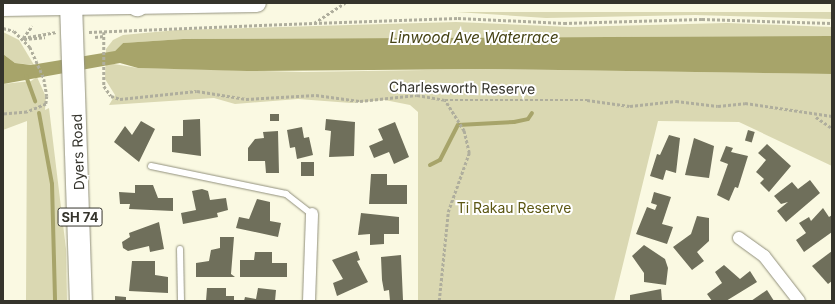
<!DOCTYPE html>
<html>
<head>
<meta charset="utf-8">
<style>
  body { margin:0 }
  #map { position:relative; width:835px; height:304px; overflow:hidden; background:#faf9e2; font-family:Inter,sans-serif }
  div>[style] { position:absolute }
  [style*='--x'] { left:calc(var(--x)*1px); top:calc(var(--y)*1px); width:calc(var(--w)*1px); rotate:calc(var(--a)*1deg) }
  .green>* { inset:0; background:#dad8b2 }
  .water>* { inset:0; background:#a7a46a }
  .stream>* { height:4px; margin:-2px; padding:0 2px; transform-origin:2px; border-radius:2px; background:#a7a46a }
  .building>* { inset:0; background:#6f6f5b; transform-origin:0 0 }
  .path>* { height:2.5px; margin-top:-1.25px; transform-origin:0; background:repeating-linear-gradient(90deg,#afae9d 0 3px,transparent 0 5px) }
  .roads { filter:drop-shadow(0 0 1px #91907c) drop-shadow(0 0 1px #91907c) }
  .lane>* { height:6px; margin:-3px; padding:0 3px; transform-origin:3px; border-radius:3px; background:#fff }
  .street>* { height:12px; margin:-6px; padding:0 6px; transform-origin:6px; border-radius:6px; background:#fff }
  .secondary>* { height:18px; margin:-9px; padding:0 9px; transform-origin:9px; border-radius:9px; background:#fff }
  .highway>* { height:22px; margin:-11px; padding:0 11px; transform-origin:11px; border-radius:11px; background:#fff }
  span { translate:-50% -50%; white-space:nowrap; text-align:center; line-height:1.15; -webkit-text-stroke:4px #fff; paint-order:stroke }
  .shield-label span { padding:1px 3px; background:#fff; border:1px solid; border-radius:3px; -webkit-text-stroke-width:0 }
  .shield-label { font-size:13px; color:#35342c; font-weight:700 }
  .street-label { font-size:14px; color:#35342c }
  .park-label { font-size:14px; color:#5c5713 }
  .water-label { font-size:15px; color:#454214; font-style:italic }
  .frame { position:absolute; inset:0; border:4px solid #35342c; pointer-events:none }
</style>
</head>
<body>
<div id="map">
  <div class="green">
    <i style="clip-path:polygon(456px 12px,832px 12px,832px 19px,695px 15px,546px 18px)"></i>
    <i style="clip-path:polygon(456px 22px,571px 27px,727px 23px,832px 27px,832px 36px,183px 39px,123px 43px,115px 51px,114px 64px,138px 68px,303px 72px,488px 69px,832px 74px,832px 166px,739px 122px,658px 121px,614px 301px,418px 301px,418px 112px,410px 105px,385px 100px,351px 103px,298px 99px,235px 104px,214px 98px,109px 105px,115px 95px,105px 79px,106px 49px,113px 40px,123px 35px,177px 30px)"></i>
    <i style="clip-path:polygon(3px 32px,19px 40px,34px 65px,15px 63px,3px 54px)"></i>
    <i style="clip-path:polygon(37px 77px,46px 97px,45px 110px,49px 108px,66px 249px,67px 301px,26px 301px,27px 121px,3px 130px,3px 84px,31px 81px)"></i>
  </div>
  <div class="water">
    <i style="clip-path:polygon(832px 36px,832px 74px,488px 69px,247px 71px,138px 68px,120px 63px,3px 84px,3px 54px,15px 63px,31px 65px,115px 51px,123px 43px,183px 39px)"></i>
  </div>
  <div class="stream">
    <i style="--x:26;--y:76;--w:27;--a:70"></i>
    <i style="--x:39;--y:113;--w:72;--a:79.6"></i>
    <i style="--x:52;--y:184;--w:117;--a:88.5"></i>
    <i style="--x:430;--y:165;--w:11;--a:-27"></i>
    <i style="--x:440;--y:160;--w:39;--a:-63"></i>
    <i style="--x:458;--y:125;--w:56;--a:-3.1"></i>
    <i style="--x:514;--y:122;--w:14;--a:-12"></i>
    <i style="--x:528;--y:119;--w:7;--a:-56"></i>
  </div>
  <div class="building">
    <i style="left:270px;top:114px;width:9px;height:7px"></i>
    <i style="clip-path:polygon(200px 119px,201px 156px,172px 152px,172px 136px,183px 136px,183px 120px)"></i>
    <i style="clip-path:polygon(326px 119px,355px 122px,354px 156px,329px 157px,331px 131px,325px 130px)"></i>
    <i style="clip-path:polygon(141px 121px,155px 129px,139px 162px,114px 142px,125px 126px,132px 135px)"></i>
    <i style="clip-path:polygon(395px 122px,409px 157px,394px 164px,389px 152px,374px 158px,369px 146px,383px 140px,378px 129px)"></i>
    <i style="clip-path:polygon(302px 127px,304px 138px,309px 137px,313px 155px,297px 159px,295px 147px,290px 148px,287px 130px)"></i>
    <i style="left:748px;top:130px;width:7px;height:11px;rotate:16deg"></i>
    <i style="clip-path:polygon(278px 131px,279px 173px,266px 173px,265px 161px,248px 161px,248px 148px,255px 139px,264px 138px,263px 132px)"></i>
    <i style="clip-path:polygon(669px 135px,680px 138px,676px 173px,666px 170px,663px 180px,650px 176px,657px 154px,660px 155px)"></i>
    <i style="clip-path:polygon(694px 138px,714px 146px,709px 178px,685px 175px)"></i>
    <i style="clip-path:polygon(767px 144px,791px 166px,769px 192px,760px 183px,764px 179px,756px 172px,766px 160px,758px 153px)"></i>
    <i style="clip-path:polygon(726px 146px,733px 148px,731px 152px,748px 156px,738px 188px,735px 187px,729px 201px,717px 195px,728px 164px,720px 161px)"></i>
    <i style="left:301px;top:162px;width:13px;height:14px"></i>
    <i style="clip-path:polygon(371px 174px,387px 174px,387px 185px,407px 185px,407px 204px,369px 204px)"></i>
    <i style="clip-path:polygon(810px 180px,820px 193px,786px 222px,777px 211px,788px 202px,781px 204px,774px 196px,792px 182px,798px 189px)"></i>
    <i style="clip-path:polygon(135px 185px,153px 185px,158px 198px,173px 198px,173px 211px,129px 209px,130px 204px,120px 204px,119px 192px,135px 193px)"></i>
    <i style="clip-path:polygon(202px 189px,208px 191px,210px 200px,226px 198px,228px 210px,217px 213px,218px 217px,183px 224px,181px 213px,196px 210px,192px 191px)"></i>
    <i style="clip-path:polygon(654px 192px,671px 197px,662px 224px,673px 227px,667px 244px,636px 234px,647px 207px,655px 210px,657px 205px,651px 203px)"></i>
    <i style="clip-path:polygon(257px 199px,270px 202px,270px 221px,281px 223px,278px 237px,236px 228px,239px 217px,249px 219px)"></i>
    <i style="clip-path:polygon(823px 208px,829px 217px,832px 215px,832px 232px,804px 252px,796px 240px,806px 233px,799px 223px,809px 217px,811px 221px)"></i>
    <i style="clip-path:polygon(361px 213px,399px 217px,399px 234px,384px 234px,384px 244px,370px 245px,370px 234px,358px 235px)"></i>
    <i style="clip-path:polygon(697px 216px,709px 218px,709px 241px,697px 252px,704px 261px,692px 270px,673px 247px,691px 234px)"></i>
    <i style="clip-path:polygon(159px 222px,164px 249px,150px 252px,149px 246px,128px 251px,123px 248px,122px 242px,130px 237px,129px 233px)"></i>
    <i style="clip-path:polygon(220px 237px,234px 237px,231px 274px,235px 277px,196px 277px,196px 263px,209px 261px,211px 250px,220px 248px)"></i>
    <i style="clip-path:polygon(644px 245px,665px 259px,668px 268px,666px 285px,644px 282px,644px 273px,632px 256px)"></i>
    <i style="clip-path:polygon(357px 251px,360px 260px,357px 261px,368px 282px,337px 296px,333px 283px,343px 279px,332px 260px)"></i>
    <i style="clip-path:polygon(832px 251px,832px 281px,828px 284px,812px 266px)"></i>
    <i style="clip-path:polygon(255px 252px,272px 252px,272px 263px,287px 263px,287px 277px,240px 277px,240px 260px,254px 260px)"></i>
    <i style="clip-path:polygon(401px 255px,403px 300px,390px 301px,389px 290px,384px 291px,382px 280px,381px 257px)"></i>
    <i style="clip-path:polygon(132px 261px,155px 261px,155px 275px,168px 277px,168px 293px,129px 291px)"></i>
    <i style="clip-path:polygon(724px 265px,740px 279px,750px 271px,757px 282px,726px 301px,712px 301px,707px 294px,722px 283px,715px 272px)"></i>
    <i style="clip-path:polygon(207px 288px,226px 288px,226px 296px,234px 296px,234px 301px,206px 301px)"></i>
    <i style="clip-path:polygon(258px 288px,276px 290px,275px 301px,244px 301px,245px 297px,256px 299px)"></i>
    <i style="clip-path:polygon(661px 289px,662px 301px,630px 301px,630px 295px)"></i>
    <i style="clip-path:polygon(767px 290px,774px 301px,751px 301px)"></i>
    <i style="clip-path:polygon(115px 296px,126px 297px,126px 301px,115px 301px)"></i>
  </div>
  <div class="path">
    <i style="--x:314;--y:23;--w:144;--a:-2"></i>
    <i style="--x:458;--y:18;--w:106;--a:2.7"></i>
    <i style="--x:564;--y:23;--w:138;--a:-1.7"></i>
    <i style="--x:702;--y:19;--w:130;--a:1.8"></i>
    <i style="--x:3;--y:28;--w:11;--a:15"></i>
    <i style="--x:14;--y:31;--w:23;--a:45"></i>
    <i style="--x:30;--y:47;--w:35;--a:66"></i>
    <i style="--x:44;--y:79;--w:17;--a:80"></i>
    <i style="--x:47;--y:96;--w:8;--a:97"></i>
    <i style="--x:46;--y:104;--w:21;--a:157"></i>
    <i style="--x:27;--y:112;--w:24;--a:175"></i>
    <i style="--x:89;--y:32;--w:225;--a:-2.3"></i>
    <i style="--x:314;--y:23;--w:37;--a:-33"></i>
    <i style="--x:104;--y:32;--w:54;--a:90"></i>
    <i style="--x:104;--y:86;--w:12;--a:55"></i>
    <i style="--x:111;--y:96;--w:9;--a:18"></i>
    <i style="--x:120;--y:99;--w:77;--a:-5.9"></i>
    <i style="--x:197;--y:91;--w:50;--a:9.3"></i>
    <i style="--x:246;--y:99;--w:70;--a:-3.3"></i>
    <i style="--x:316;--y:95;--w:44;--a:7.8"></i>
    <i style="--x:360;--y:101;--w:57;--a:-6"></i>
    <i style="--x:417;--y:95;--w:28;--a:10"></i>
    <i style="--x:445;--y:100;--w:142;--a:0"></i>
    <i style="--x:587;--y:100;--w:43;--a:7.9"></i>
    <i style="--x:630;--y:106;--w:46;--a:-6.2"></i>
    <i style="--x:676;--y:101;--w:42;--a:6.8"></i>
    <i style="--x:718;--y:106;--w:27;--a:-6"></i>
    <i style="--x:745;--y:103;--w:88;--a:8.5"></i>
    <i style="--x:95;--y:37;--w:9;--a:-6"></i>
    <i style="--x:23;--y:38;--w:34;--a:-10"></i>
    <i style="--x:23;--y:38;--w:15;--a:-53"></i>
    <i style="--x:24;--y:39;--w:21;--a:-5"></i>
    <i style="--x:816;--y:117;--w:19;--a:35"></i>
    <i style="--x:439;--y:301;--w:89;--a:-84.2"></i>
    <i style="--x:448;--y:212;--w:63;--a:-70.4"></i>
    <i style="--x:469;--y:153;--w:23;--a:-103"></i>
    <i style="--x:464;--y:131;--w:36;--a:-122"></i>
  </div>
  <div class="roads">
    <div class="lane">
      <i style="--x:151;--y:166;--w:138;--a:11.7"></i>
      <i style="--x:286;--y:194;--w:33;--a:38"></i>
      <i style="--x:180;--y:249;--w:52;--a:88.9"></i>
    </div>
    <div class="street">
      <i style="--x:739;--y:238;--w:31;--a:36"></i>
      <i style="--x:764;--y:256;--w:57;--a:52.1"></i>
      <i style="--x:309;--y:301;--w:87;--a:-88"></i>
    </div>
    <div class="secondary">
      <i style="--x:3;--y:7;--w:254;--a:-0.9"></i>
    </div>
    <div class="highway">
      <i style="--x:71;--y:3;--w:298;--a:88.1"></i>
      <i style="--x:134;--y:3;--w:4;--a:34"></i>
    </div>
  </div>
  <div class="shield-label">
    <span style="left:80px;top:217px">SH 74</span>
  </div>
  <div class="street-label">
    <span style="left:462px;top:88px;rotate:1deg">Charlesworth Reserve</span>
    <span style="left:78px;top:152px;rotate:-92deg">Dyers Road</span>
  </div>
  <div class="park-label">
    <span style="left:514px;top:208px">Ti Rakau Reserve</span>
  </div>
  <div class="water-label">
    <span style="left:474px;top:38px">Linwood Ave Waterrace</span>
  </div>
  <div class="frame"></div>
</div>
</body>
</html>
